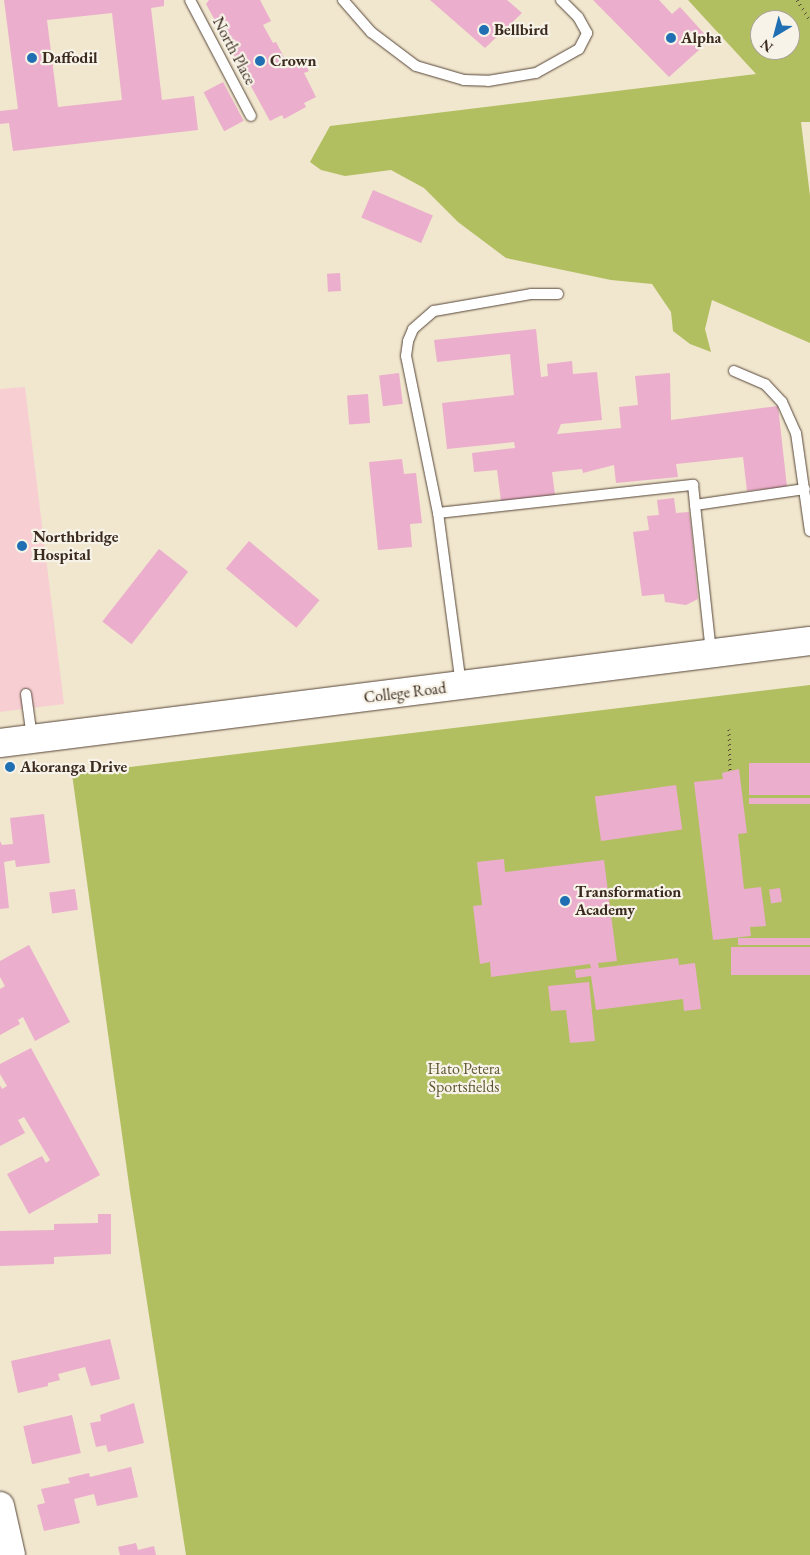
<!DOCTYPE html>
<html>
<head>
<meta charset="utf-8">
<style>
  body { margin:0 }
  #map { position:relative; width:810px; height:1555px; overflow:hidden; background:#f1e6ce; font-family:"EB Garamond",serif }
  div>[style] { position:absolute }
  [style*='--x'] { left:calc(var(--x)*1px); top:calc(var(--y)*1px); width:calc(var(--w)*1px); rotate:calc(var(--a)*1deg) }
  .built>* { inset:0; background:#f7cfd2 }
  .green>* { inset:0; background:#b1bf61 }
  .building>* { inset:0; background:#ebaecc; transform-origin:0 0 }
  .path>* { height:3px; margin-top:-1.5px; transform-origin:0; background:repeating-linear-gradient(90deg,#564638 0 1px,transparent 0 5px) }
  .roads { filter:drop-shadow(0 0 1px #564638) drop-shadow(0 0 1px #564638) }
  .service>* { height:10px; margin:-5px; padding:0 5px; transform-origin:5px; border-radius:5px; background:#fff }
  .secondary>* { height:28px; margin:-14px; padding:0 14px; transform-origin:14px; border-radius:14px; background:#fff }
  .dots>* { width:14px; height:14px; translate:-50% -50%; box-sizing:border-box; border:2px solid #f7f3e8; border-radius:50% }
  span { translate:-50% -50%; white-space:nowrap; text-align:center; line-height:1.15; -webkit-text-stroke:4.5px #f7f3e8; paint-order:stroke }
  .poi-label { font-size:16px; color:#3b2a1e; font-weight:700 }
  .left { translate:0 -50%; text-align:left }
  .street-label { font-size:16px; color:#3b2a1e }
  .park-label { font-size:16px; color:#5e5732 }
  .north { position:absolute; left:750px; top:10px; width:50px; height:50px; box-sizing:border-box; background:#f7f3e8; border:1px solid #aca397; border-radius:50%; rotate:217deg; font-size:14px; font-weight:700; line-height:20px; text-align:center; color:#3b2a1e }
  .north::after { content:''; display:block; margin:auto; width:18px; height:22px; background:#1f6fb2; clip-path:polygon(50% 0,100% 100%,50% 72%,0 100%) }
</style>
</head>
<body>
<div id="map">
  <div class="built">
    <i style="clip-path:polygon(25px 387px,64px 704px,0 712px,0 389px)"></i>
  </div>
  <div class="green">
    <i style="clip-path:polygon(evenodd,688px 0,810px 0,810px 122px,801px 122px,810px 196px,810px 343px,712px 300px,705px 329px,711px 352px,690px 344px,673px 331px,671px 312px,652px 284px,611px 280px,506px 258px,458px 222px,424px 188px,391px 170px,345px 176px,321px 170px,310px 162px,330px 126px,756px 74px,688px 0,760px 20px,790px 20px,790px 50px,760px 50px,760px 20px)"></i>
    <i style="clip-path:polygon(810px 685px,810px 1555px,186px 1555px,130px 1192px,72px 774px)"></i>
  </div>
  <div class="building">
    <i style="clip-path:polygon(evenodd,4px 0,164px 0,164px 6px,151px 8px,162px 100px,194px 96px,198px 130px,13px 151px,9px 123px,0 124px,0 111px,18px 109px,4px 0,112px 13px,122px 100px,58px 107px,47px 20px,112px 13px)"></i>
    <i style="clip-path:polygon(209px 0,260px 0,271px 21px,263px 25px,273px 43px,276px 42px,288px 65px,302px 57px,309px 71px,304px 73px,316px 97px,304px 103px,306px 107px,284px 119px,282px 115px,270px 121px,206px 4px)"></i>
    <i style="clip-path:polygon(430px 0,507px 0,522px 13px,485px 48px)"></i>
    <i style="clip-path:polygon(593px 0,659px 0,672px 14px,680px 7px,710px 40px,669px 77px)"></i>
    <i style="left:223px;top:82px;width:44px;height:22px;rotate:62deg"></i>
    <i style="left:373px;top:190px;width:65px;height:30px;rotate:23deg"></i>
    <i style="left:340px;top:273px;width:18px;height:13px;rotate:87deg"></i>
    <i style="clip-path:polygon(536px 329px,541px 377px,548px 376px,547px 364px,572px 361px,573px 374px,597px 372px,602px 420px,561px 424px,557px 434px,621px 428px,619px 407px,638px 405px,635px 376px,670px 373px,671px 420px,778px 406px,787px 487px,747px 491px,743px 457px,676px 464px,678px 477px,616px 483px,614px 465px,583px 473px,582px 469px,552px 472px,555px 495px,501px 501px,497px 470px,474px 472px,472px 453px,515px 448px,514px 442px,447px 449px,442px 403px,514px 395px,510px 354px,437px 362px,434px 340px)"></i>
    <i style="left:399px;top:373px;width:31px;height:20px;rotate:83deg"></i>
    <i style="left:368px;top:394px;width:29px;height:21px;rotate:86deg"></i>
    <i style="clip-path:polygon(402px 459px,404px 474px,416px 473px,422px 523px,410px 524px,412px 547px,378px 550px,369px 462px)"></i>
    <i style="clip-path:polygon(674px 498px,676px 513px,689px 512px,691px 526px,698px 599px,686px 605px,665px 602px,664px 594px,642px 596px,633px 532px,649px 530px,647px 516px,659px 515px,657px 500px)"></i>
    <i style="left:249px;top:541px;width:92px;height:36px;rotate:40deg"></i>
    <i style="left:159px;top:549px;width:37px;height:92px;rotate:38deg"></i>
    <i style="left:810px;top:763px;width:32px;height:61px;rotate:90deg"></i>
    <i style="clip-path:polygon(739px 769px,747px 833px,738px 834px,744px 889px,761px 887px,766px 926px,750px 927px,751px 936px,713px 940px,694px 782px,723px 779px,722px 773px)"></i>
    <i style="left:676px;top:785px;width:45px;height:82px;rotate:82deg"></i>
    <i style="left:810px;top:798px;width:6px;height:61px;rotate:90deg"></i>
    <i style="clip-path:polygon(44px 814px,50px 863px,16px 867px,15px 860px,4px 862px,9px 908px,0 909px,0 841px,2px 845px,13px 844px,10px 818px)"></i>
    <i style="clip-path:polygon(504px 859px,505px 872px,604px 860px,617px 961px,598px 963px,599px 968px,678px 958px,679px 965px,695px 963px,701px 1009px,684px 1011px,683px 999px,596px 1010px,591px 976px,576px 978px,575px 970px,591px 968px,590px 964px,491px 977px,490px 962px,480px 964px,473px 906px,482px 905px,477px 862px)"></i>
    <i style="left:780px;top:888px;width:14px;height:11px;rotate:82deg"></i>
    <i style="left:75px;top:889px;width:21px;height:26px;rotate:82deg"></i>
    <i style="left:810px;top:938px;width:7px;height:72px;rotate:90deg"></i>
    <i style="clip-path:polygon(29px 945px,70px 1022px,35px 1041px,23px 1017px,18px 1020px,20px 1024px,0 1035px,0 989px,5px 986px,0 977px,0 961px)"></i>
    <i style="left:810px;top:947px;width:28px;height:79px;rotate:90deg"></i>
    <i style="clip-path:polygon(589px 982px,595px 1041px,570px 1043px,566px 1010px,551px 1011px,548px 986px)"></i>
    <i style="clip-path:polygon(31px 1048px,100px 1175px,29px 1214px,7px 1174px,42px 1156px,46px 1163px,50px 1160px,24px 1117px,18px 1120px,25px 1133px,0 1146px,0 1085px,2px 1089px,7px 1086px,0 1074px,0 1064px)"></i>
    <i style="clip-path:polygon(98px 1214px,111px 1214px,111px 1254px,54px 1257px,54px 1264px,0 1266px,0 1231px,54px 1230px,54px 1224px,98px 1223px)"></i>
    <i style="clip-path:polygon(110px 1339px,120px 1379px,91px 1386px,85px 1367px,58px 1374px,60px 1380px,48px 1383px,48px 1386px,18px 1393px,11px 1361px)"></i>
    <i style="clip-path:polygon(134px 1403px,144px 1443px,108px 1452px,106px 1445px,96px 1447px,90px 1423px,101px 1421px,100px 1415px)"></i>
    <i style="left:72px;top:1415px;width:39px;height:50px;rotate:77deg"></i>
    <i style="clip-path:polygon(131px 1467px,138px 1497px,97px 1506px,94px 1494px,74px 1499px,80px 1523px,44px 1531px,37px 1505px,45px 1503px,41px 1489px,70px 1483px,68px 1478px,89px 1473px,90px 1477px)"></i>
    <i style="clip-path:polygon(136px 1543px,138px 1550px,154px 1546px,156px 1555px,120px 1555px,118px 1547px)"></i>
  </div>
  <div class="path">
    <i style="--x:797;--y:0;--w:24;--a:57"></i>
    <i style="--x:729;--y:729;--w:43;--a:88.7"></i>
  </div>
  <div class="roads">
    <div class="service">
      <i style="--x:190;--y:0;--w:131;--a:62.3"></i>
      <i style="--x:343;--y:0;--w:43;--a:48.8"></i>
      <i style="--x:371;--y:32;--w:56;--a:37.1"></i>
      <i style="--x:416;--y:66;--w:50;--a:16.3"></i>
      <i style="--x:464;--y:80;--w:24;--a:2"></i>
      <i style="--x:488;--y:81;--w:49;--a:-9.5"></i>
      <i style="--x:536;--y:73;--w:49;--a:-29.2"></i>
      <i style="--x:579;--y:49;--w:18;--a:-63"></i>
      <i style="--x:587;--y:33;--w:18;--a:-119"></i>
      <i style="--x:578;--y:17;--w:24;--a:-135"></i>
      <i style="--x:734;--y:371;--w:34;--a:23"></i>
      <i style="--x:765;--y:384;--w:25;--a:47"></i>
      <i style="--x:782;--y:402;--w:34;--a:66"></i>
      <i style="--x:796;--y:433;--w:99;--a:81.9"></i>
      <i style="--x:695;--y:505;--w:149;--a:83.8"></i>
      <i style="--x:438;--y:513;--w:257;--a:-6.3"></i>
      <i style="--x:693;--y:485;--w:20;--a:84"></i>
      <i style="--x:695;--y:505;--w:111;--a:-8.3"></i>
      <i style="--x:461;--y:685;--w:174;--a:-97.6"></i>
      <i style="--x:438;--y:513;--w:160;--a:-101.5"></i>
      <i style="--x:406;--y:356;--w:15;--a:-82"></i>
      <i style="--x:408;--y:341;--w:13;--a:-67"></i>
      <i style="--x:413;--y:329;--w:28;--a:-41"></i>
      <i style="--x:434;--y:311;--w:98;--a:-9.9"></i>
      <i style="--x:531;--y:294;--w:27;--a:0"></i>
      <i style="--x:26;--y:694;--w:44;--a:82.2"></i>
    </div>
    <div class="secondary">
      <i style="--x:0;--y:743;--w:816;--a:-7.18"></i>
      <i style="--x:0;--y:1506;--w:50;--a:77.3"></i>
    </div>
  </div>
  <div class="dots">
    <i style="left:484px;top:30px;background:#1f6fb2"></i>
    <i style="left:671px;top:38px;background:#1f6fb2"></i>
    <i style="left:32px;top:58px;background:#1f6fb2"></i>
    <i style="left:260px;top:61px;background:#1f6fb2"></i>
    <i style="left:22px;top:546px;background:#1f6fb2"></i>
    <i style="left:10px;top:767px;background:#1f6fb2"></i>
    <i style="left:565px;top:901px;background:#1f6fb2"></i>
  </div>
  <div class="poi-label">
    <span class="left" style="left:494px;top:30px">Bellbird</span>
    <span class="left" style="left:681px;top:38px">Alpha</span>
    <span class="left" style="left:42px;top:58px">Daffodil</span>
    <span class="left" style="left:270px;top:61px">Crown</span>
    <span class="left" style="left:33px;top:546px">Northbridge<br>Hospital</span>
    <span class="left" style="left:20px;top:767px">Akoranga Drive</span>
    <span class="left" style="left:575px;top:901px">Transformation<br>Academy</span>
  </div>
  <div class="street-label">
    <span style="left:234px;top:51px;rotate:62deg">North Place</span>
    <span style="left:405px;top:693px;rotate:-7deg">College Road</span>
  </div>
  <div class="park-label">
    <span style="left:464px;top:1078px">Hato Petera<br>Sportsfields</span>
  </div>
  <div class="north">N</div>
</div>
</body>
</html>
